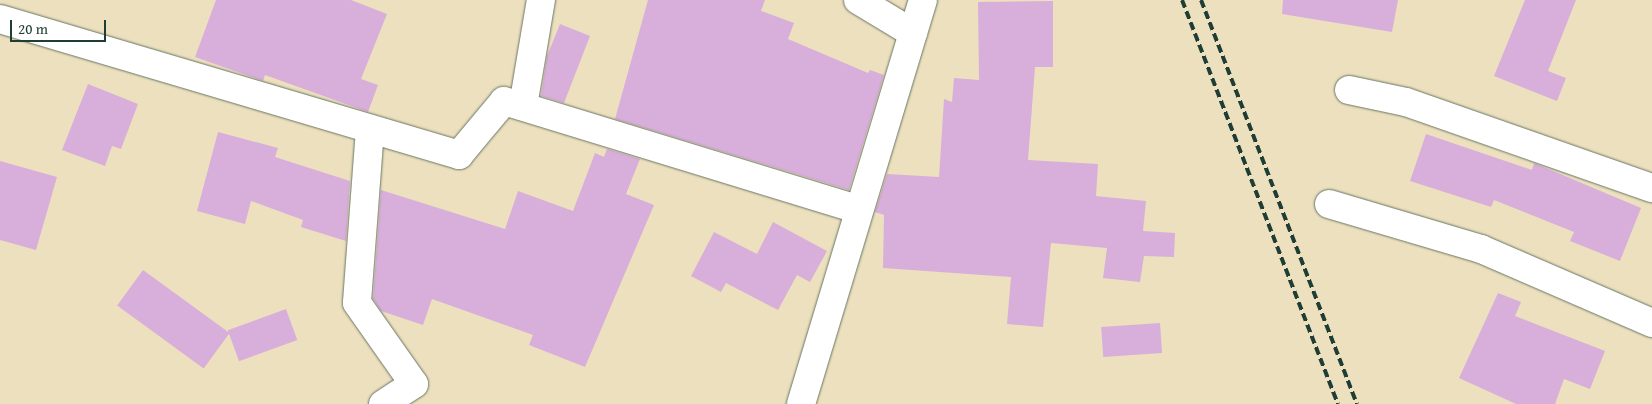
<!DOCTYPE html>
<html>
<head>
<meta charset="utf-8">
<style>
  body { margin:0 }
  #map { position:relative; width:1652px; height:404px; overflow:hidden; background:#ede0be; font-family:"Gentium Book Plus",serif }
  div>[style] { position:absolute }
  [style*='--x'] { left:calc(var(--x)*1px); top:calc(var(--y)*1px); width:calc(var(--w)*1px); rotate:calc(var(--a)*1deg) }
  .building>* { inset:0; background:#d8aedb; transform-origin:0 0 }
  .roads { filter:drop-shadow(0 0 1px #677664) drop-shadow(0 0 1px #677664) }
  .street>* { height:28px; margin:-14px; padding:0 14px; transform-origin:14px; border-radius:14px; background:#fff }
  .rail>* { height:4px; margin-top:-2px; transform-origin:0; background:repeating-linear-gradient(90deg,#1f3d34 0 8px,transparent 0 12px) }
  span { translate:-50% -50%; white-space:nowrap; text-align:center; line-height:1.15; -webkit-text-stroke:4px #fff; paint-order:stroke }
  .scale { position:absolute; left:10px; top:20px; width:96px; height:22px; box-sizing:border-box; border:2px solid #1f3d34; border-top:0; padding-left:6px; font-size:15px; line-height:18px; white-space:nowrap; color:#1f3d34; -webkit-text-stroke:4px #fff; paint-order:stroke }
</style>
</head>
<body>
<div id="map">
  <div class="building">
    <i style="clip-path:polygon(216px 0,351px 0,387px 14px,361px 79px,378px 85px,368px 112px,265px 75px,263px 81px,195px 57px)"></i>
    <i style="clip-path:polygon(648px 0,765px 0,761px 11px,794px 23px,788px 39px,868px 73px,870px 70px,884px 75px,849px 190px,615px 119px)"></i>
    <i style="clip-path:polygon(1283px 0,1398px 0,1392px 32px,1282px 14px)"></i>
    <i style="clip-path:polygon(1525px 0,1576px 0,1548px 71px,1566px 78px,1557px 101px,1494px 76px)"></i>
    <i style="clip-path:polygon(1053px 1px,1053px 67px,1035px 67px,1028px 160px,1098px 164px,1096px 196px,1146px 201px,1143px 231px,1175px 233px,1174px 257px,1144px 256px,1140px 282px,1103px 278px,1107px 248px,1051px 243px,1043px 327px,1007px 324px,1011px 277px,883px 268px,884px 215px,875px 212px,887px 174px,939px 177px,944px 99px,952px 102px,954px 78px,979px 80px,978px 2px)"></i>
    <i style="clip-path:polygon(560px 24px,590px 36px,564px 103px,541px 96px,547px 56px)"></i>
    <i style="clip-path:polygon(88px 84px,138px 104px,121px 149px,112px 146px,105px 166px,62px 150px)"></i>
    <i style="clip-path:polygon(218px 132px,278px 148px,275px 157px,350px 181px,346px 241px,301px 227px,303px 220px,251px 201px,245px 224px,197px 211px)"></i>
    <i style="clip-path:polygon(1426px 134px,1532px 170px,1534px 163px,1641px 208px,1620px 261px,1570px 241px,1574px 232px,1494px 200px,1491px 207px,1410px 181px)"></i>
    <i style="clip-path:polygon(607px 149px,640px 159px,626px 194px,654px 205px,585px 367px,529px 345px,533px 335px,432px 299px,423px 325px,381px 311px,373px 299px,381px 190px,505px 229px,518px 191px,573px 211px,595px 153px,604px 157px)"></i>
    <i style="clip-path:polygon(0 161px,57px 177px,36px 250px,0 240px)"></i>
    <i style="clip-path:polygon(773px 222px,827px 251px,810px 282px,797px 275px,778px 310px,726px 283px,721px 292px,691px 276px,714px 232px,757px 254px)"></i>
    <i style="left:143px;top:270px;width:107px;height:44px;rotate:36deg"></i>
    <i style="clip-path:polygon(1498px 293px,1521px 302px,1515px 316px,1605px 351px,1590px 389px,1564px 379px,1555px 404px,1516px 404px,1459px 378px)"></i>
    <i style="left:286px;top:309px;width:33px;height:62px;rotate:70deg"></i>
    <i style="left:1160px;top:323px;width:30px;height:59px;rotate:86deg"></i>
  </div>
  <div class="roads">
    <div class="street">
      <i style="--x:858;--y:0;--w:64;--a:31"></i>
      <i style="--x:0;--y:19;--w:479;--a:16.5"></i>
      <i style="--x:459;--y:155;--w:70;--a:-50.2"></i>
      <i style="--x:504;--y:101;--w:370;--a:17"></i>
      <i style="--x:1349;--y:90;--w:58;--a:11.9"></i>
      <i style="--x:1406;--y:102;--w:261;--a:19.3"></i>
      <i style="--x:523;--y:106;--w:108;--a:-80.4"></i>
      <i style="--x:370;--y:129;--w:174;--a:94.3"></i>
      <i style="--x:357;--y:303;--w:99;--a:54.9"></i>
      <i style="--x:414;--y:384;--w:37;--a:147"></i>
      <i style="--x:1329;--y:204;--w:159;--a:16.5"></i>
      <i style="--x:1481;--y:249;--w:186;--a:23.4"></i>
      <i style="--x:801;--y:404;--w:422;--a:-73.2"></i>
    </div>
  </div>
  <div class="rail">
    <i style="--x:1182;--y:0;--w:433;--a:68.9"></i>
    <i style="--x:1201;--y:0;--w:433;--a:68.9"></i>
  </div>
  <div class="scale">20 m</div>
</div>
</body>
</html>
